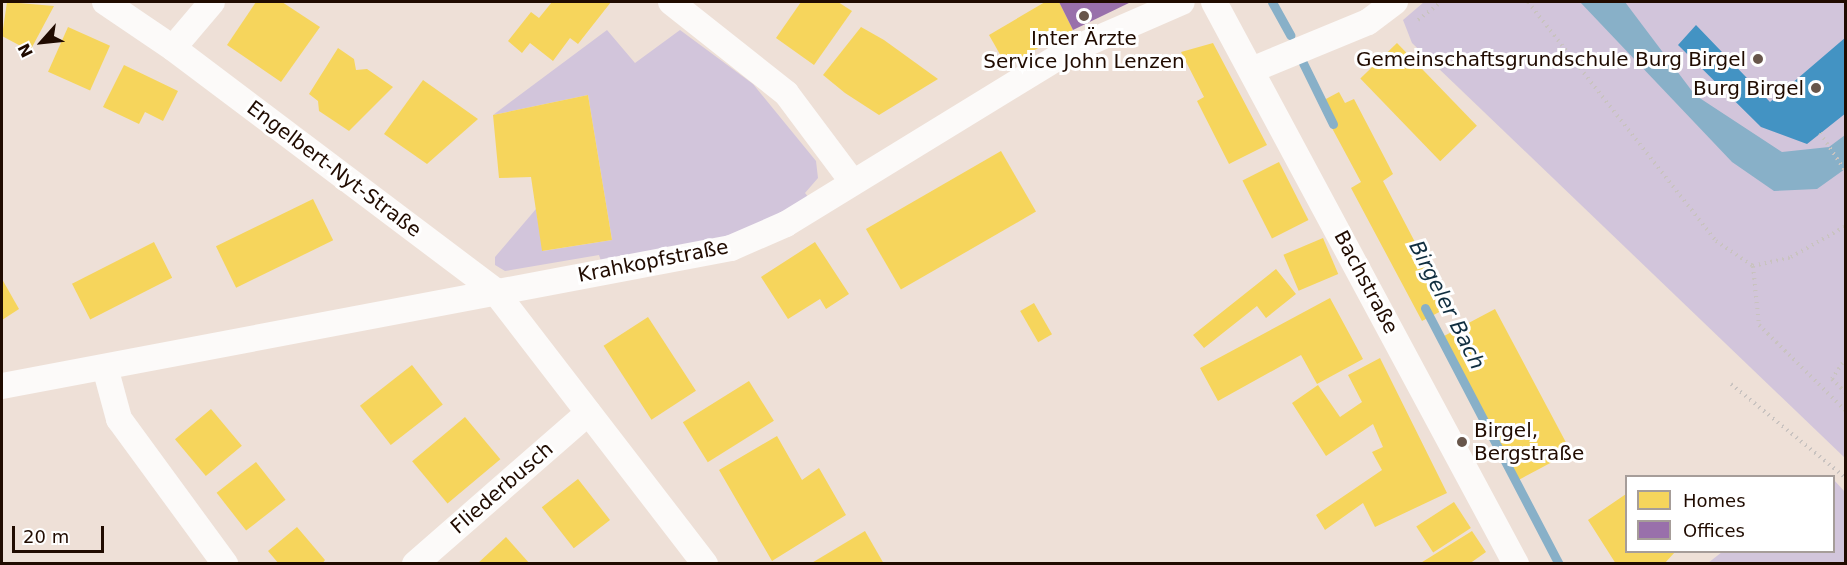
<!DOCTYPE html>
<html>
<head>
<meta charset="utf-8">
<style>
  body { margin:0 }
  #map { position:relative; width:1847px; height:565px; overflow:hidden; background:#eee0d7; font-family:"DejaVu Sans",sans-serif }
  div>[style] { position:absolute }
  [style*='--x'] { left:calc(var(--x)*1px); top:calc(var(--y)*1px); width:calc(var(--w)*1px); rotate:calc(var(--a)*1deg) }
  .green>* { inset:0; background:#d2c5db }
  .water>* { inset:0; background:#88b0c8 }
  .homes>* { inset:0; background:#f6d55c; transform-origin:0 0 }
  .offices>* { inset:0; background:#9970ab }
  .schools>* { inset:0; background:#4393c3 }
  .stream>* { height:9px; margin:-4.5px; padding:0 4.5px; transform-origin:4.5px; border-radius:4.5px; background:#88b0c8 }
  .path>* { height:4px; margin-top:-2px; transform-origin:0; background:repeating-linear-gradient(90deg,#c9c3c0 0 1.5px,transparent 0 6px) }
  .street>* { height:26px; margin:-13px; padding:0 13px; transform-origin:13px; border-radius:13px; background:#fcfaf9 }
  .dots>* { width:16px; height:16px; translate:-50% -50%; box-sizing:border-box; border:3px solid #fff; border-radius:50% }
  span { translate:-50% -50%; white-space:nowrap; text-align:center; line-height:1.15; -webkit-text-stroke:6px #fff; paint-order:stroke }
  .poi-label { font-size:20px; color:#200b00 }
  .right { translate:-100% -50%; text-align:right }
  .left { translate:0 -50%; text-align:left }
  .street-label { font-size:20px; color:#200b00 }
  .water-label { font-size:21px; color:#102e3f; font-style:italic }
  .frame { position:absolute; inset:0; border:3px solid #200b00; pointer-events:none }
  .legend { position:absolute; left:1625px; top:475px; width:210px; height:78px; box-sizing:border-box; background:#fff; border:2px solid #a69d99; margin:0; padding:8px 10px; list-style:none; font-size:18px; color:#200b00 }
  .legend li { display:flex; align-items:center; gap:12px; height:30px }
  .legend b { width:30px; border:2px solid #a69d99 }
  .north { position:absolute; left:12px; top:12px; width:60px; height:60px; -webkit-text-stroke:4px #fff; paint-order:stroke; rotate:243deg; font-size:16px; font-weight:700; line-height:24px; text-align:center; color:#200b00 }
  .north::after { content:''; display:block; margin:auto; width:21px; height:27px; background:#200b00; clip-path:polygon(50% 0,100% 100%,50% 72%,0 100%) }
  .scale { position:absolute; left:12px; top:526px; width:92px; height:27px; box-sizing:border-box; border:3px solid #200b00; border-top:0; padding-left:8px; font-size:18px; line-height:21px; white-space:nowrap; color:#200b00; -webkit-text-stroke:4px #fff; paint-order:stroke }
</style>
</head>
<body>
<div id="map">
  <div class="green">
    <i style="clip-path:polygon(1424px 2px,1845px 2px,1845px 458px,1412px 43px,1403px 20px)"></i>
    <i style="clip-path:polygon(607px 30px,635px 63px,680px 30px,753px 84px,816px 161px,818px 178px,805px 193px,809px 198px,738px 237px,603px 267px,599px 255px,505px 271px,495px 265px,495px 257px,536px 209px,543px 251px,612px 240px,588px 95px,493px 115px)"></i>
    <i style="clip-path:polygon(1834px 480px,1845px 492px,1845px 563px,1708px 563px,1722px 552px,1834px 552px)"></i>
  </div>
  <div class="water">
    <i style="clip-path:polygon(1580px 2px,1625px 2px,1695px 95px,1782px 152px,1829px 147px,1845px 135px,1845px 169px,1817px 189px,1774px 191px,1732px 162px)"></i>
  </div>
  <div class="homes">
    <i style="clip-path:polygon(7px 2px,54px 6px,30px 51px,2px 36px)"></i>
    <i style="clip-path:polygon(256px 2px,282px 2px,320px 27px,281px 82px,227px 45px)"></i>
    <i style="clip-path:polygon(552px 2px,611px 2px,578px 44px,570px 38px,553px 61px,530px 43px,522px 53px,508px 41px,531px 12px,539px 18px)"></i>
    <i style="clip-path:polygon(801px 2px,838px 2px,852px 11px,814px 65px,776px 38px)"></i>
    <i style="clip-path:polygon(1045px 2px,1059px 2px,1073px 30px,1006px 65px,989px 35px)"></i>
    <i style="left:68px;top:27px;width:46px;height:49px;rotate:24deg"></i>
    <i style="clip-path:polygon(861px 27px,884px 40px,938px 79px,879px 115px,845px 93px,823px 75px)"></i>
    <i style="clip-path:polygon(1213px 43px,1267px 145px,1229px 164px,1197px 101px,1204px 97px,1181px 52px)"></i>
    <i style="left:1397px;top:43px;width:115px;height:51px;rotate:46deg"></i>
    <i style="clip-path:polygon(338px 48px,354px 59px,356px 70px,367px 69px,393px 87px,349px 131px,319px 111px,318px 101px,309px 94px)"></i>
    <i style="clip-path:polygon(124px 65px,178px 91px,163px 121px,145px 112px,139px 124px,103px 107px)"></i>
    <i style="clip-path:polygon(423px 80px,478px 119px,427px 164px,384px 134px)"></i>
    <i style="clip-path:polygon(1339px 92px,1345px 103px,1354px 99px,1389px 166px,1393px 174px,1383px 181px,1449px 307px,1422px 321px,1351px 188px,1361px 182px,1326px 117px,1331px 113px,1324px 100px)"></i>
    <i style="clip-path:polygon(588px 95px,612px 240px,542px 251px,531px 177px,499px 178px,493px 115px)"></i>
    <i style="left:1001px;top:151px;width:70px;height:156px;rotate:60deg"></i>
    <i style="left:1279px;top:162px;width:65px;height:41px;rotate:63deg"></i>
    <i style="left:313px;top:199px;width:46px;height:108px;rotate:64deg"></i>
    <i style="left:1323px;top:238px;width:39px;height:43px;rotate:67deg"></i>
    <i style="left:154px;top:242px;width:40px;height:92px;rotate:63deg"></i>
    <i style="clip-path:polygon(815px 242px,849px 294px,826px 309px,820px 299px,788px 319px,761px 277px)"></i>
    <i style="clip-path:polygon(1276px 269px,1296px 294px,1266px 318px,1257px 306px,1204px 348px,1193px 335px)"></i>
    <i style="clip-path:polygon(2px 279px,19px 309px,2px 320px)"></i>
    <i style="clip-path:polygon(1330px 298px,1363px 359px,1317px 384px,1301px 355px,1218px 401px,1200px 368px)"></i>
    <i style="left:1034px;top:303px;width:36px;height:16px;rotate:60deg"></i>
    <i style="left:1495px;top:309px;width:162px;height:62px;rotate:62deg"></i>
    <i style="left:648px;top:317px;width:88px;height:53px;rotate:57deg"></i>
    <i style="clip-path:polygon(1380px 358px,1447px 493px,1375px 527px,1363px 503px,1325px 530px,1316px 515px,1382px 470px,1372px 452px,1383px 447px,1373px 424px,1326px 456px,1292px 403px,1318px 385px,1340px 417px,1362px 402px,1348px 375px)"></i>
    <i style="left:412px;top:365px;width:50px;height:66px;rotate:52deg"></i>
    <i style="left:749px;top:381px;width:47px;height:78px;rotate:58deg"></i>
    <i style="left:211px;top:409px;width:48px;height:47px;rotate:50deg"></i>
    <i style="left:465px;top:417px;width:55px;height:69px;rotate:50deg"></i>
    <i style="clip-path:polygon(777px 436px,802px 480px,819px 468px,846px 515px,772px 561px,719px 470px)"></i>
    <i style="left:256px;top:462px;width:48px;height:50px;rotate:52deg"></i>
    <i style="left:578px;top:479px;width:52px;height:46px;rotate:52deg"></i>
    <i style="clip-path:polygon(1626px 494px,1626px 552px,1675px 552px,1664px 564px,1616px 564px,1588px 520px)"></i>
    <i style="left:1454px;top:502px;width:31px;height:45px;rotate:57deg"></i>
    <i style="clip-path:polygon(297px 527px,325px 560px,322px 564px,279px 564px,268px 551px)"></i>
    <i style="clip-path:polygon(865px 531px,884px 564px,810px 564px)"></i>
    <i style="clip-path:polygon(1472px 531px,1486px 552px,1469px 564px,1419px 564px)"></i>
    <i style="clip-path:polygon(506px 537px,530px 564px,477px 564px)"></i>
  </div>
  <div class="offices">
    <i style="clip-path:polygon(1059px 2px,1131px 2px,1073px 30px)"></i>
  </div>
  <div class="schools">
    <i style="clip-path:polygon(1696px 25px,1770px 102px,1846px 37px,1846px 113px,1807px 144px,1761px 127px,1678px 45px)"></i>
  </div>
  <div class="stream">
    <i style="--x:1272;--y:2;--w:38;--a:61"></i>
    <i style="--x:1303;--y:63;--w:68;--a:63.8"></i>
    <i style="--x:1425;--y:308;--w:289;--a:62.4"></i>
  </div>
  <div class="path">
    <i style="--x:1528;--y:2;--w:304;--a:51.8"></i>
    <i style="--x:1716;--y:241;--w:45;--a:34"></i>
    <i style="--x:1753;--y:266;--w:39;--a:-13"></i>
    <i style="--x:1791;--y:257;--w:63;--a:-29.4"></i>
    <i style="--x:1418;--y:20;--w:29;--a:-38"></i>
    <i style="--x:1820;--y:133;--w:47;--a:56.3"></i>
    <i style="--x:1753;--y:266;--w:59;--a:84.2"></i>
    <i style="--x:1759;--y:325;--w:122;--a:44.7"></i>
    <i style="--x:1845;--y:336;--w:1;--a:0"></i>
    <i style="--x:1846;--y:358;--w:25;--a:124"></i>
    <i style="--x:1832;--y:379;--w:20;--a:45"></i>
    <i style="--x:1731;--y:384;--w:149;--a:39.3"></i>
  </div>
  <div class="street">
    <i style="--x:105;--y:2;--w:82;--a:34.1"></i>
    <i style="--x:212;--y:2;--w:60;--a:130.3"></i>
    <i style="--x:173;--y:48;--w:402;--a:37"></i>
    <i style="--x:494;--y:290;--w:346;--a:52.4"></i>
    <i style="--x:671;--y:2;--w:147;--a:38.4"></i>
    <i style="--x:786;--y:93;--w:109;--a:53.2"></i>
    <i style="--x:1214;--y:2;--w:638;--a:61.75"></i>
    <i style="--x:1254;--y:69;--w:123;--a:-22.4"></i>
    <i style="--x:1368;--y:22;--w:34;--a:-37"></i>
    <i style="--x:106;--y:371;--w:50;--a:74.8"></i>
    <i style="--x:119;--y:419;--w:180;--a:53.8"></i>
    <i style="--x:2;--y:386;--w:742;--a:-10.72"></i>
    <i style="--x:731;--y:248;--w:60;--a:-23.6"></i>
    <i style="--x:786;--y:224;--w:329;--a:-31.5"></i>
    <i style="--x:1067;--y:52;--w:125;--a:-23.5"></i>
    <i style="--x:415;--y:564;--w:230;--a:-41.1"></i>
  </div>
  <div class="dots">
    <i style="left:1084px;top:16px;background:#68564b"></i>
    <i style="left:1758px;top:59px;background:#68564b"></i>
    <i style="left:1816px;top:88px;background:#68564b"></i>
    <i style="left:1462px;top:442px;background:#68564b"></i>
  </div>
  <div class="poi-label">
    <span style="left:1084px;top:50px">Inter Ärzte<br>Service John Lenzen</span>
    <span class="right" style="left:1746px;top:59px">Gemeinschaftsgrundschule Burg Birgel</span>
    <span class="right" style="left:1804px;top:88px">Burg Birgel</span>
    <span class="left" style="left:1474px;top:442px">Birgel,<br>Bergstraße</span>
  </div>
  <div class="street-label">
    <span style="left:334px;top:169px;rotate:37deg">Engelbert-Nyt-Straße</span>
    <span style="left:653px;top:261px;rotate:-11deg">Krahkopfstraße</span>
    <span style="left:1366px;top:282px;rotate:62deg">Bachstraße</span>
    <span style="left:502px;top:488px;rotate:-41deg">Fliederbusch</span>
  </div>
  <div class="water-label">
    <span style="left:1447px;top:305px;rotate:63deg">Birgeler Bach</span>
  </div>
  <div class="frame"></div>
  <ul class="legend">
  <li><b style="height:16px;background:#f6d55c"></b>Homes</li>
  <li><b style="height:16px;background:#9970ab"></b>Offices</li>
  </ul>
  <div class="north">N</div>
  <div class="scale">20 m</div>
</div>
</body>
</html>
